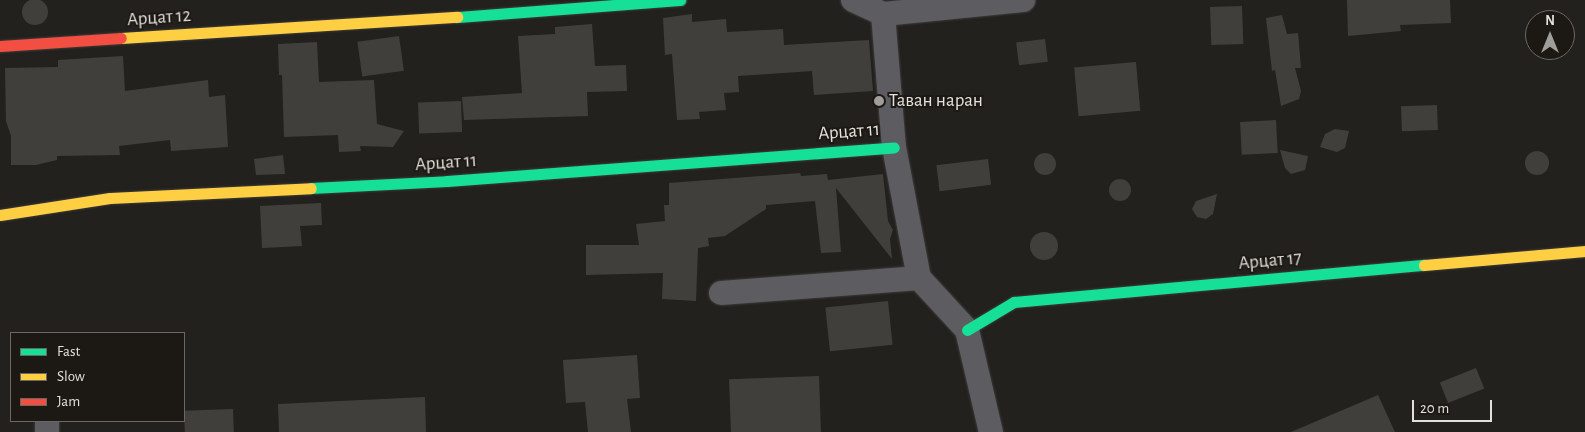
<!DOCTYPE html>
<html>
<head>
<meta charset="utf-8">
<style>
  body { margin:0 }
  #map { position:relative; width:1585px; height:432px; overflow:hidden; background:#23211e; font-family:"Alegreya Sans",sans-serif }
  div>[style] { position:absolute }
  [style*='--x'] { left:calc(var(--x)*1px); top:calc(var(--y)*1px); width:calc(var(--w)*1px); rotate:calc(var(--a)*1deg) }
  .building>* { inset:0; background:#413f3c; transform-origin:0 0 }
  .round { border-radius:50% }
  .roads { filter:drop-shadow(0 0 1px #3d3c3a) drop-shadow(0 0 1px #3d3c3a) }
  .street>* { height:24px; margin:-12px; padding:0 12px; transform-origin:12px; border-radius:12px; background:#5d5c60 }
  .fast>* { height:11px; margin:-5.5px; padding:0 5.5px; transform-origin:5.5px; border-radius:5.5px; background:#16e098 }
  .slow>* { height:11px; margin:-5.5px; padding:0 5.5px; transform-origin:5.5px; border-radius:5.5px; background:#ffcf43 }
  .jam>* { height:11px; margin:-5.5px; padding:0 5.5px; transform-origin:5.5px; border-radius:5.5px; background:#f24e42 }
  .dots>* { width:14px; height:14px; translate:-50% -50%; box-sizing:border-box; border:2px solid #1c1813; border-radius:50% }
  span { translate:-50% -50%; white-space:nowrap; text-align:center; line-height:1.15; -webkit-text-stroke:4px #1c1813; paint-order:stroke }
  .street-label { font-size:19px; color:#e3e1dd }
  .poi-label { font-size:19px; color:#e3e1dd }
  .left { translate:0 -50%; text-align:left }
  .legend { position:absolute; left:10px; top:332px; width:175px; height:90px; box-sizing:border-box; background:#1c1813; border:1px solid #6c6864; margin:0; padding:6px 9px; list-style:none; font-size:15px; color:#e3e1dd }
  .legend li { display:flex; align-items:center; gap:10px; height:25px }
  .legend b { width:25px; border:1px solid #6c6864 }
  .north { position:absolute; left:1525px; top:10px; width:50px; height:50px; box-sizing:border-box; background:#1c1813; border:1px solid #6c6864; border-radius:50%; rotate:0deg; font-size:14px; font-weight:700; line-height:20px; text-align:center; color:#e3e1dd }
  .north::after { content:''; display:block; margin:auto; width:18px; height:22px; background:#a09e9a; clip-path:polygon(50% 0,100% 100%,50% 72%,0 100%) }
  .scale { position:absolute; left:1412px; top:400px; width:80px; height:22px; box-sizing:border-box; border:2px solid #e3e1dd; border-top:0; padding-left:6px; font-size:15px; line-height:18px; white-space:nowrap; color:#e3e1dd; -webkit-text-stroke:4px #1c1813; paint-order:stroke }
</style>
</head>
<body>
<div id="map">
  <div class="building">
    <i class="round" style="left:22px;top:-1px;width:26px;height:26px"></i>
    <i style="clip-path:polygon(1347px 0,1450px 0,1451px 23px,1400px 25px,1401px 31px,1348px 36px)"></i>
    <i style="left:1242px;top:6px;width:38px;height:32px;rotate:88deg"></i>
    <i style="clip-path:polygon(692px 14px,692px 22px,726px 19px,727px 32px,783px 29px,784px 45px,869px 40px,873px 91px,814px 95px,812px 71px,738px 76px,739px 92px,724px 93px,726px 110px,699px 112px,700px 119px,677px 120px,672px 54px,665px 55px,663px 18px)"></i>
    <i style="clip-path:polygon(1282px 15px,1287px 34px,1298px 33px,1301px 68px,1295px 68px,1301px 91px,1299px 99px,1281px 106px,1275px 70px,1272px 71px,1266px 18px)"></i>
    <i style="clip-path:polygon(592px 24px,595px 66px,626px 65px,627px 91px,587px 92px,588px 116px,464px 120px,462px 97px,522px 93px,518px 36px,555px 34px,555px 27px)"></i>
    <i style="left:399px;top:36px;width:35px;height:42px;rotate:82deg"></i>
    <i style="left:1045px;top:39px;width:23px;height:29px;rotate:83deg"></i>
    <i style="clip-path:polygon(317px 42px,319px 82px,374px 80px,377px 124px,404px 131px,393px 147px,360px 146px,361px 151px,339px 152px,338px 135px,284px 137px,282px 75px,279px 75px,278px 44px)"></i>
    <i style="clip-path:polygon(123px 56px,125px 91px,208px 80px,209px 97px,225px 95px,228px 147px,171px 151px,170px 140px,119px 146px,120px 155px,57px 156px,57px 160px,36px 165px,11px 165px,11px 136px,6px 121px,5px 68px,58px 67px,58px 60px)"></i>
    <i style="left:1136px;top:62px;width:49px;height:62px;rotate:85deg"></i>
    <i style="left:461px;top:101px;width:31px;height:43px;rotate:88deg"></i>
    <i style="left:1437px;top:105px;width:25px;height:36px;rotate:88deg"></i>
    <i style="left:1276px;top:120px;width:33px;height:36px;rotate:87deg"></i>
    <i style="clip-path:polygon(1335px 129px,1349px 131px,1345px 148px,1337px 152px,1320px 147px,1325px 134px)"></i>
    <i style="clip-path:polygon(1280px 150px,1308px 156px,1305px 170px,1291px 174px,1285px 168px)"></i>
    <i class="round" style="left:1525px;top:151px;width:24px;height:24px"></i>
    <i class="round" style="left:1034px;top:153px;width:22px;height:22px"></i>
    <i style="clip-path:polygon(283px 155px,285px 174px,256px 175px,254px 159px)"></i>
    <i style="left:988px;top:159px;width:26px;height:52px;rotate:83deg"></i>
    <i style="clip-path:polygon(800px 173px,801px 176px,827px 174px,828px 180px,883px 174px,888px 221px,893px 230px,890px 239px,892px 259px,836px 188px,841px 252px,821px 253px,815px 201px,766px 205px,766px 209px,725px 236px,708px 238px,709px 246px,698px 248px,696px 301px,662px 299px,663px 273px,586px 275px,586px 245px,639px 245px,636px 224px,665px 221px,664px 205px,669px 205px,669px 183px)"></i>
    <i class="round" style="left:1109px;top:179px;width:22px;height:22px"></i>
    <i style="clip-path:polygon(1217px 194px,1213px 214px,1206px 219px,1197px 217px,1192px 209px,1196px 201px)"></i>
    <i style="clip-path:polygon(321px 203px,322px 225px,300px 226px,302px 246px,262px 248px,260px 206px)"></i>
    <i class="round" style="left:1030px;top:232px;width:28px;height:28px"></i>
    <i style="left:888px;top:301px;width:44px;height:63px;rotate:84deg"></i>
    <i style="clip-path:polygon(637px 355px,640px 398px,627px 399px,631px 432px,588px 432px,585px 402px,566px 403px,563px 360px)"></i>
    <i style="left:1476px;top:368px;width:22px;height:39px;rotate:68deg"></i>
    <i style="left:819px;top:376px;width:56px;height:90px;rotate:88deg"></i>
    <i style="clip-path:polygon(1378px 395px,1395px 432px,1291px 432px)"></i>
    <i style="clip-path:polygon(425px 397px,426px 432px,279px 432px,278px 404px)"></i>
    <i style="left:233px;top:409px;width:23px;height:49px;rotate:88deg"></i>
  </div>
  <div class="roads">
    <div class="street">
      <i style="--x:853;--y:0;--w:33;--a:25"></i>
      <i style="--x:883;--y:14;--w:133;--a:85.3"></i>
      <i style="--x:894;--y:147;--w:133;--a:79.2"></i>
      <i style="--x:919;--y:278;--w:71;--a:47.3"></i>
      <i style="--x:967;--y:330;--w:105;--a:76.8"></i>
      <i style="--x:883;--y:14;--w:141;--a:-5.7"></i>
      <i style="--x:721;--y:293;--w:199;--a:-4.3"></i>
      <i style="--x:47;--y:421;--w:11;--a:90"></i>
    </div>
    <div class="fast">
      <i style="--x:457;--y:17;--w:224;--a:-4.4"></i>
      <i style="--x:311;--y:188;--w:136;--a:-2.9"></i>
      <i style="--x:447;--y:181;--w:448;--a:-4.3"></i>
      <i style="--x:967;--y:330;--w:55;--a:-30.8"></i>
      <i style="--x:1014;--y:302;--w:412;--a:-5.2"></i>
    </div>
    <div class="slow">
      <i style="--x:121;--y:38;--w:337;--a:-3.6"></i>
      <i style="--x:0;--y:215;--w:111;--a:-8.8"></i>
      <i style="--x:110;--y:198;--w:201;--a:-2.8"></i>
      <i style="--x:1424;--y:265;--w:162;--a:-5"></i>
    </div>
    <div class="jam">
      <i style="--x:0;--y:46;--w:121;--a:-3.8"></i>
    </div>
  </div>
  <div class="dots">
    <i style="left:879px;top:101px;background:#a09e9a"></i>
  </div>
  <div class="street-label">
    <span style="left:159px;top:18px;rotate:-4deg">Арцат 12</span>
    <span style="left:849px;top:132px;rotate:-4deg">Арцат 11</span>
    <span style="left:446px;top:163px;rotate:-4deg">Арцат 11</span>
    <span style="left:1270px;top:261px;rotate:-5deg">Арцат 17</span>
  </div>
  <div class="poi-label">
    <span class="left" style="left:889px;top:101px">Таван наран</span>
  </div>
  <ul class="legend">
  <li><b style="height:6px;background:#16e098"></b>Fast</li>
  <li><b style="height:6px;background:#ffcf43"></b>Slow</li>
  <li><b style="height:6px;background:#f24e42"></b>Jam</li>
  </ul>
  <div class="north">N</div>
  <div class="scale">20 m</div>
</div>
</body>
</html>
